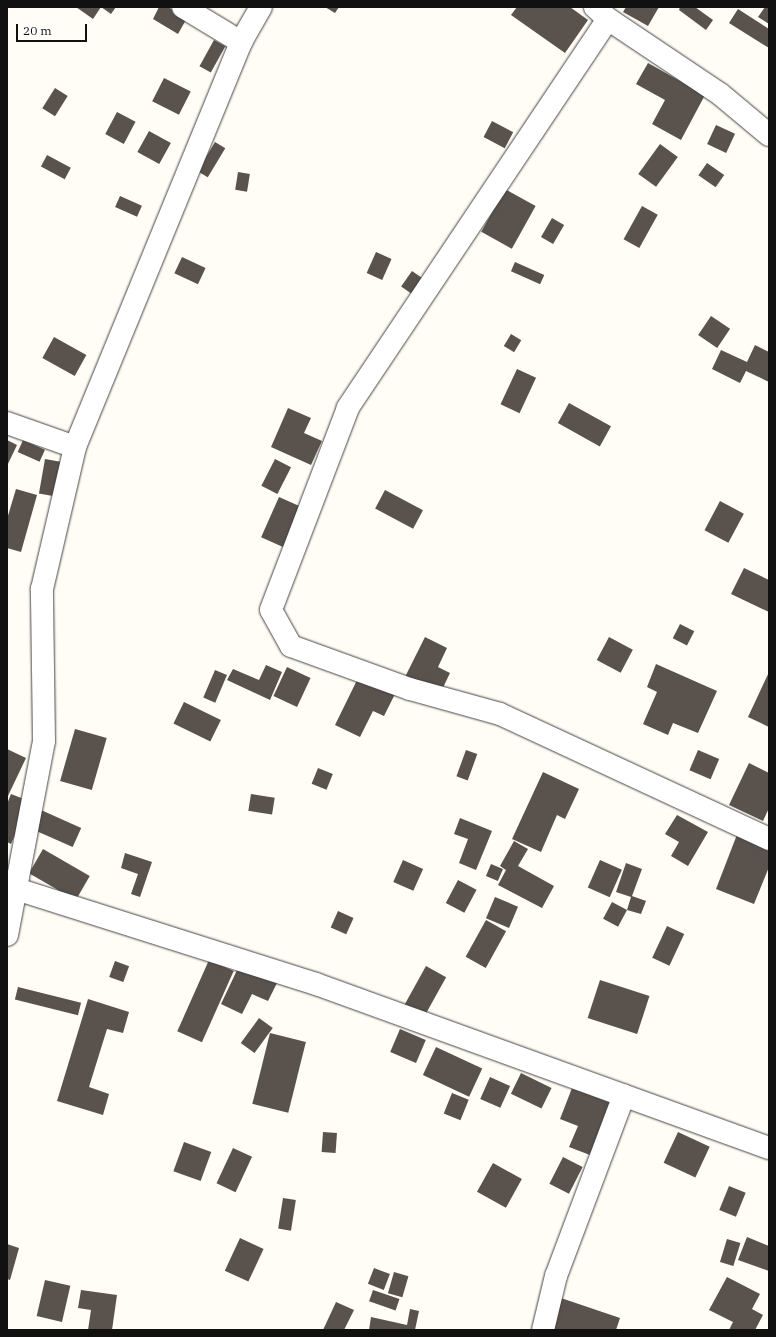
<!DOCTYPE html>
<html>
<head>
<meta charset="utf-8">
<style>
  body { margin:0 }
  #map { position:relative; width:776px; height:1337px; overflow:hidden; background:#fffdf5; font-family:"IBM Plex Serif",serif }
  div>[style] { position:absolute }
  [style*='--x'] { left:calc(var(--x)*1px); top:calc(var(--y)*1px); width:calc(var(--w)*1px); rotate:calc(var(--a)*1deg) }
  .building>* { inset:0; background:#5a524d; transform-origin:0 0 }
  .roads { filter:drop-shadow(0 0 1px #444) drop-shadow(0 0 1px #444) }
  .minor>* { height:22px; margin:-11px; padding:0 11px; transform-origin:11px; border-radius:11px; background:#fff }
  span { translate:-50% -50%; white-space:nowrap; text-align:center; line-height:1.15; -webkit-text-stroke:4px #fff; paint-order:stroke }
  .frame { position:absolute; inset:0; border:8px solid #111; pointer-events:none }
  .scale { position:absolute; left:16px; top:24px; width:71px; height:18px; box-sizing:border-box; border:2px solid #111; border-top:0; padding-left:5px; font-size:12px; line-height:14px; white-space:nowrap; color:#111; -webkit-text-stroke:3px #fff; paint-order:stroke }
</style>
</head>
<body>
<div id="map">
  <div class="building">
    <i style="clip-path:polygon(76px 7px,101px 7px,93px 19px)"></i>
    <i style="clip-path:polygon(101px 7px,116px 7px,111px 14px)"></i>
    <i style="clip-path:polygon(159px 7px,168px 7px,187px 18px,178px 34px,153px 19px)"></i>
    <i style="clip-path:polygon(325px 7px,339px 7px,335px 13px)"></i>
    <i style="clip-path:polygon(517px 7px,570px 7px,588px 20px,565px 53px,511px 15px)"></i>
    <i style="clip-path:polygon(626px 7px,659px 7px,648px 26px,623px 12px)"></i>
    <i style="clip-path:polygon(680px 7px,695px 7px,713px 20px,706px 30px,679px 10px)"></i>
    <i style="clip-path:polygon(765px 7px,769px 7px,769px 24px,758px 17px)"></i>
    <i style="clip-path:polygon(738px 9px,769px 29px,769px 48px,729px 23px)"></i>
    <i style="left:214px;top:40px;width:13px;height:30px;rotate:29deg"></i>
    <i style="clip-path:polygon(648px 63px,705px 95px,681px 140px,652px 124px,665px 100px,636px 84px)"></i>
    <i style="left:164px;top:78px;width:30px;height:26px;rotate:27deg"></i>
    <i style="left:55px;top:88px;width:15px;height:24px;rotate:32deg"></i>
    <i style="left:117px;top:112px;width:21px;height:25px;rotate:28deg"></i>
    <i style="left:492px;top:121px;width:24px;height:18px;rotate:28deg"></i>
    <i style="left:716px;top:125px;width:21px;height:21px;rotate:25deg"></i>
    <i style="left:149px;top:131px;width:25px;height:24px;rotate:29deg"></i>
    <i style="left:215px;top:142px;width:12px;height:34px;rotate:31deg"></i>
    <i style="left:660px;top:144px;width:22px;height:37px;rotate:36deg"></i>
    <i style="left:47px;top:155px;width:27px;height:13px;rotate:28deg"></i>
    <i style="left:707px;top:163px;width:21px;height:15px;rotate:35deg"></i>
    <i style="left:238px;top:172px;width:12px;height:18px;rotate:9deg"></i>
    <i style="left:505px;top:189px;width:35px;height:49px;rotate:29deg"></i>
    <i style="left:120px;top:196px;width:24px;height:12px;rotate:24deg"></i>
    <i style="left:642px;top:206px;width:18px;height:38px;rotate:29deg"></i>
    <i style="left:552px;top:218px;width:14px;height:22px;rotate:30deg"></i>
    <i style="left:376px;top:252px;width:17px;height:23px;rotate:24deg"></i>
    <i style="left:182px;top:257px;width:26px;height:18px;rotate:25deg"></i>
    <i style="left:515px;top:262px;width:32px;height:10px;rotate:24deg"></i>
    <i style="left:412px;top:271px;width:21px;height:19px;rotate:35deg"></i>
    <i style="left:711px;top:316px;width:23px;height:23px;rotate:34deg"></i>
    <i style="left:511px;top:334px;width:12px;height:14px;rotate:31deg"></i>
    <i style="left:54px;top:337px;width:37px;height:24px;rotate:29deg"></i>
    <i style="clip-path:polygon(755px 345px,769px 352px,769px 382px,746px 371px,740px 383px,712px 369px,721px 350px,747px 362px)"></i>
    <i style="left:517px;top:369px;width:21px;height:39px;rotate:25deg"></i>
    <i style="left:569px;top:403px;width:48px;height:23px;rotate:29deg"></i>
    <i style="clip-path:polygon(288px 408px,311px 418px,304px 433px,322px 441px,311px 465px,271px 447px)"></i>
    <i style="clip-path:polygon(7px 440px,17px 445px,7px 466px)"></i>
    <i style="left:23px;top:440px;width:24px;height:13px;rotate:24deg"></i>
    <i style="left:45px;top:459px;width:17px;height:35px;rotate:10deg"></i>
    <i style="left:275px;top:459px;width:18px;height:30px;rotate:27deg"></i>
    <i style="clip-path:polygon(16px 489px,37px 495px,21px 552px,7px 548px,7px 519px)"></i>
    <i style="left:385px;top:490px;width:43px;height:21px;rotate:28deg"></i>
    <i style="left:279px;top:497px;width:32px;height:44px;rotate:24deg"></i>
    <i style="left:720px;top:501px;width:27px;height:33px;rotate:28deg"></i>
    <i style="clip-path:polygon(744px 568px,769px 580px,769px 612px,731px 594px)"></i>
    <i style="left:680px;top:624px;width:16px;height:16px;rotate:27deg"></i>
    <i style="clip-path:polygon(425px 637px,447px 648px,438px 667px,450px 673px,440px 694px,405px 677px)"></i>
    <i style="left:609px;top:637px;width:27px;height:26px;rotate:28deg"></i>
    <i style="clip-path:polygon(656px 664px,717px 691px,698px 733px,673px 723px,668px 735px,643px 724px,657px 692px,647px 687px)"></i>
    <i style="clip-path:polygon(266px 665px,282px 672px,270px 700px,227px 680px,233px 669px,259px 680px)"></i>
    <i style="left:287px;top:667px;width:26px;height:32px;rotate:25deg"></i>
    <i style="left:215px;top:670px;width:13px;height:30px;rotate:23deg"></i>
    <i style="clip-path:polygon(769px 672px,769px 727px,748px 717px)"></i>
    <i style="clip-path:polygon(360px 674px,396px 692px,384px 716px,373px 711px,360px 737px,335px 725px)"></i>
    <i style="left:184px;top:702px;width:41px;height:24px;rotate:26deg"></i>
    <i style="left:75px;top:729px;width:33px;height:54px;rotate:16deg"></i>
    <i style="clip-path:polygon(7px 749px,26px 758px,7px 798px)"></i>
    <i style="left:466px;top:750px;width:12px;height:28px;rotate:20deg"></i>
    <i style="left:698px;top:750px;width:23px;height:22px;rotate:23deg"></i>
    <i style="clip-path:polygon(749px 763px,769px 773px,769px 808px,763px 821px,729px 805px)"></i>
    <i style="left:318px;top:768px;width:16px;height:17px;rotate:22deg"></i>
    <i style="clip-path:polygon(543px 772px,579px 789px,565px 819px,557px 815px,541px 852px,512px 839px)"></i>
    <i style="clip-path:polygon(11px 794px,29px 801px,11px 844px,7px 842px,7px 804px)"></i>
    <i style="left:251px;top:794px;width:24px;height:17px;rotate:9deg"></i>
    <i style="left:41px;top:810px;width:44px;height:21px;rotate:24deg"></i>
    <i style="clip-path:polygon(677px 815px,708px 832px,688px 866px,671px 856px,679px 842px,665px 834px)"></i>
    <i style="clip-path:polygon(460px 818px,492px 831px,476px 870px,459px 863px,468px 839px,454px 834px)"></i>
    <i style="clip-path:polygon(738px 832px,769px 845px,769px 867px,754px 904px,716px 889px)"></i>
    <i style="clip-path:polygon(514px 841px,528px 849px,518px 866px,554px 886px,542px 908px,498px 885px,506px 870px,500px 866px)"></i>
    <i style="left:43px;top:849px;width:54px;height:28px;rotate:30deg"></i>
    <i style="clip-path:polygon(125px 853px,152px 862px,140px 897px,131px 894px,138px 874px,121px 868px)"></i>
    <i style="left:403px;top:860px;width:22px;height:24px;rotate:24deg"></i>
    <i style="left:600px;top:860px;width:24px;height:30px;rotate:24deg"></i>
    <i style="clip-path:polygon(626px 863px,642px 869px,632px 896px,646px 901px,641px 914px,627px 910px,631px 897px,616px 892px)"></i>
    <i style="left:491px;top:864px;width:13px;height:13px;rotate:23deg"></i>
    <i style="left:458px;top:880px;width:21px;height:26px;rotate:28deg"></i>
    <i style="left:495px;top:897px;width:25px;height:23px;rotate:23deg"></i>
    <i style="left:612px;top:902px;width:17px;height:19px;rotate:28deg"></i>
    <i style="left:338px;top:911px;width:17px;height:18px;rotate:24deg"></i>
    <i style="left:486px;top:920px;width:23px;height:42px;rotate:29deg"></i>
    <i style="left:667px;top:926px;width:19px;height:35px;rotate:25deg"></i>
    <i style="left:209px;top:960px;width:27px;height:78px;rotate:24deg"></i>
    <i style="left:115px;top:961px;width:15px;height:17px;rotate:20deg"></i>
    <i style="clip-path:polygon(239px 966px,277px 983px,268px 1001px,252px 994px,242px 1014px,221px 1004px)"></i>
    <i style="left:426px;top:966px;width:23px;height:48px;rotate:29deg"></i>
    <i style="left:600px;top:980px;width:52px;height:40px;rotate:18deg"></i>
    <i style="left:18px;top:987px;width:65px;height:13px;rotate:14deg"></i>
    <i style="clip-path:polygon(88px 999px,129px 1012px,123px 1033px,107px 1029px,89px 1087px,109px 1094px,103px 1115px,57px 1101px)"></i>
    <i style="left:259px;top:1018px;width:17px;height:31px;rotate:36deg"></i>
    <i style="left:400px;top:1029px;width:28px;height:25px;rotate:23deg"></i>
    <i style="left:270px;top:1033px;width:37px;height:73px;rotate:14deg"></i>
    <i style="left:436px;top:1047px;width:51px;height:31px;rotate:25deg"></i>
    <i style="left:521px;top:1073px;width:34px;height:23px;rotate:26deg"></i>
    <i style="left:490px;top:1077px;width:22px;height:24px;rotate:24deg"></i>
    <i style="clip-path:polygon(572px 1088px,611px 1103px,590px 1155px,569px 1147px,578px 1126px,560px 1119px)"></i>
    <i style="left:452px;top:1093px;width:18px;height:22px;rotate:22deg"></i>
    <i style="left:323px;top:1132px;width:14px;height:20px;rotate:4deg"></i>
    <i style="left:678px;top:1132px;width:35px;height:34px;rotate:25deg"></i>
    <i style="left:184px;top:1142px;width:29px;height:31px;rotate:20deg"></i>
    <i style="left:233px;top:1148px;width:21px;height:39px;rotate:25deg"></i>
    <i style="left:563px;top:1157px;width:22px;height:30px;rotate:27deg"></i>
    <i style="left:493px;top:1163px;width:33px;height:33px;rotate:29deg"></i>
    <i style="left:729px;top:1186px;width:18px;height:26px;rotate:22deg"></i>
    <i style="left:283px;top:1198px;width:13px;height:31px;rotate:9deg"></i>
    <i style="clip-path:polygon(747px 1237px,769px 1246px,769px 1271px,738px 1260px)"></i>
    <i style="left:240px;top:1238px;width:26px;height:36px;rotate:25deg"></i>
    <i style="left:727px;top:1239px;width:14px;height:24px;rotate:17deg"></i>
    <i style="clip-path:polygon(7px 1244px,19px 1248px,10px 1280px,7px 1279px)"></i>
    <i style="left:374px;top:1268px;width:17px;height:17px;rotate:21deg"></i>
    <i style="left:394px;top:1272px;width:15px;height:22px;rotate:16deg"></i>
    <i style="clip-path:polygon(727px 1277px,760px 1294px,752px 1309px,763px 1315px,755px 1330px,729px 1330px,733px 1322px,709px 1310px)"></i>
    <i style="left:45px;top:1280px;width:26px;height:37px;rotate:13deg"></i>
    <i style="clip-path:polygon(81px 1290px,117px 1295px,112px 1330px,88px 1330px,91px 1310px,78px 1308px)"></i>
    <i style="left:373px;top:1290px;width:28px;height:12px;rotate:19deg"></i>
    <i style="clip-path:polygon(558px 1297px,620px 1318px,616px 1330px,546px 1330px)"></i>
    <i style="clip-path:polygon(336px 1302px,354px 1310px,344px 1330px,323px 1330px)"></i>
    <i style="clip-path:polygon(410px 1309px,419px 1311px,415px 1330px,369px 1330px,371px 1317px,407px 1325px)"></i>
  </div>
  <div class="roads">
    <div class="minor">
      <i style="--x:183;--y:7;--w:68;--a:31.1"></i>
      <i style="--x:595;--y:7;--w:18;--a:43"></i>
      <i style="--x:608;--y:19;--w:135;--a:33.8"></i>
      <i style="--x:720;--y:94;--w:64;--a:39.9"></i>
      <i style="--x:608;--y:19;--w:468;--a:123.8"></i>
      <i style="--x:348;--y:408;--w:216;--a:110.9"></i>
      <i style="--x:271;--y:610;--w:41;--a:60.9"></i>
      <i style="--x:291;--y:646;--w:127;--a:19.9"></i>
      <i style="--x:410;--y:689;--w:93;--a:15.5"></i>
      <i style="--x:500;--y:714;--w:297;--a:24.9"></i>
      <i style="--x:7;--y:423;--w:72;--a:19.4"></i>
      <i style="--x:7;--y:886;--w:324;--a:17.6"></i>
      <i style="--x:316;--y:984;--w:482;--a:19.9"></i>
      <i style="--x:7;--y:935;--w:197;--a:-79.2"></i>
      <i style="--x:44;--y:741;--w:152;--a:-90.8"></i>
      <i style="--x:42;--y:589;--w:146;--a:-76.9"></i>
      <i style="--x:75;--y:447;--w:438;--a:-67.7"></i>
      <i style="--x:241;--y:42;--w:40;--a:-60.3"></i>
      <i style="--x:543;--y:1330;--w:56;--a:-76.5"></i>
      <i style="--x:556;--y:1276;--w:193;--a:-69.4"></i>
    </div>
  </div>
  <div class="frame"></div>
  <div class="scale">20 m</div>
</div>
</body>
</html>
